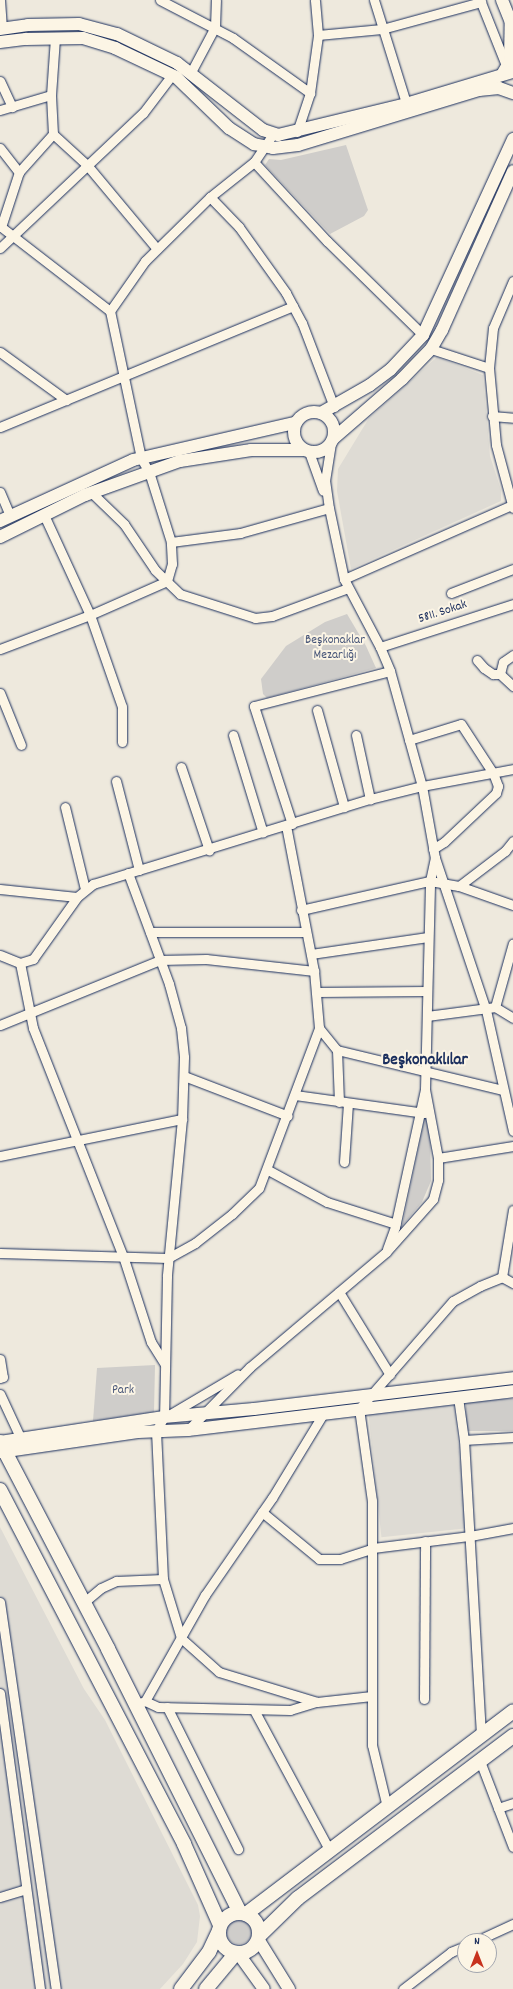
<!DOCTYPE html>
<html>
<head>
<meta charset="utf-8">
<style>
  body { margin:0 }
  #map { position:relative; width:513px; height:1989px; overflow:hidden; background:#eee9dd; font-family:Dekko,sans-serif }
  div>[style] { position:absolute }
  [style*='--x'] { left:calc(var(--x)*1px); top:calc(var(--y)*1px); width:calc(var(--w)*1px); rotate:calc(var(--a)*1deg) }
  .built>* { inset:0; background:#dedbd4; transform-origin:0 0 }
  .green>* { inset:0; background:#cfcdca; transform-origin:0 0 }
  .round { border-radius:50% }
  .roads { filter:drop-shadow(0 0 1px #1b2f5e) drop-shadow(0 0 1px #1b2f5e) }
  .street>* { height:9px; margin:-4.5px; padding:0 4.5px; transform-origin:4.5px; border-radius:4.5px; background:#fcf5e5 }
  .secondary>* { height:12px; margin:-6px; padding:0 6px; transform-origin:6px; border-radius:6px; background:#fcf5e5 }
  .secondary>.ring { margin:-6px; padding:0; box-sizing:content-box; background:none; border:12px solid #fcf5e5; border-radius:50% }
  .primary>* { height:14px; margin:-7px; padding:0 7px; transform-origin:7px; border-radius:7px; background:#fcf5e5 }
  .primary>.ring { margin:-7px; padding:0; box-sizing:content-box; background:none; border:14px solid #fcf5e5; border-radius:50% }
  span { translate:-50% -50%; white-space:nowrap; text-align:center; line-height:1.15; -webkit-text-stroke:4px #fcf5e5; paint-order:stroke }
  .street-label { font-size:13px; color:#1b2f5e }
  .park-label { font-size:13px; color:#485679 }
  .district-label { font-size:17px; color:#1b2f5e; font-weight:700 }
  .north { position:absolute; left:457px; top:1933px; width:40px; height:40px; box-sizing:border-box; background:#fcf5e5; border:1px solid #a2a6af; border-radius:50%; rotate:0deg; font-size:11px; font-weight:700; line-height:16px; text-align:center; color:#1b2f5e }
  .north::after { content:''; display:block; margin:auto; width:14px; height:18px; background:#c8321e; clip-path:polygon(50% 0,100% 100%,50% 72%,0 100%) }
</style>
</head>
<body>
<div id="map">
  <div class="built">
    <i style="clip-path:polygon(437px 357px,483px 375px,490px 456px,501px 490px,501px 501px,351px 569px,337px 491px,338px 469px,369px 418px)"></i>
    <i style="left:454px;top:1405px;width:124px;height:86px;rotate:84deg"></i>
    <i style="clip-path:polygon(0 1527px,84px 1689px,105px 1720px,198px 1905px,200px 1916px,197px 1942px,183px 1964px,160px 1989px,0 1989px)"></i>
  </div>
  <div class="green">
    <i style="clip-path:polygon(346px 145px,368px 210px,364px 216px,330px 234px,265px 165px,269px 159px,281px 160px)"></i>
    <i style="clip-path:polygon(347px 614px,366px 646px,376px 668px,267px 698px,263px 694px,261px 679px,286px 646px,325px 622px)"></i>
    <i style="clip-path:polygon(425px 1116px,430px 1130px,431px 1181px,422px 1202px,402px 1226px)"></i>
    <i style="clip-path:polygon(155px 1365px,154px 1412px,93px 1421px,97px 1368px)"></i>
    <i style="left:513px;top:1399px;width:32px;height:47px;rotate:90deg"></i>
    <i class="round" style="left:226px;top:1918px;width:26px;height:26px"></i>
  </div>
  <div class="roads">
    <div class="street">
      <i style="--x:0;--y:0;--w:29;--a:86"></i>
      <i style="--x:160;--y:0;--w:82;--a:27.5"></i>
      <i style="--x:233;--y:38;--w:95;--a:35.5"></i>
      <i style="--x:374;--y:0;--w:114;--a:72.7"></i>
      <i style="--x:480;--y:0;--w:73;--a:68.3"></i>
      <i style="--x:318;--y:35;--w:64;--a:-5.4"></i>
      <i style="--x:382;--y:29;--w:103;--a:-15.3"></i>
      <i style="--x:190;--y:74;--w:53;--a:-62"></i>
      <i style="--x:215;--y:27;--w:27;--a:-88"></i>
      <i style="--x:0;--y:81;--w:29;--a:65"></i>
      <i style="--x:0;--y:110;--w:53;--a:-16.4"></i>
      <i style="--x:51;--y:95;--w:57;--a:-86"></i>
      <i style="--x:297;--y:132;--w:41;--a:-71.6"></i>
      <i style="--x:310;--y:93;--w:59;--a:-82.1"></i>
      <i style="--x:318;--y:35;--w:35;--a:-95"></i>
      <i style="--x:53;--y:134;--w:46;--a:42.4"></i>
      <i style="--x:87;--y:165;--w:109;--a:50.2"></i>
      <i style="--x:273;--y:134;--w:34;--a:124"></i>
      <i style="--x:254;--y:162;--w:108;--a:47.3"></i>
      <i style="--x:327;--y:241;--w:134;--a:44.4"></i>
      <i style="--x:0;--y:148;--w:31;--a:52"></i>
      <i style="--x:210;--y:197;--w:42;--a:46"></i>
      <i style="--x:239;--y:227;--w:81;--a:54.5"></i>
      <i style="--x:286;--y:293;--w:34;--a:62"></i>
      <i style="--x:302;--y:323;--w:90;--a:69.1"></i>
      <i style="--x:0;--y:226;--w:139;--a:37.7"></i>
      <i style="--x:1;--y:227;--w:58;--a:-71.9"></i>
      <i style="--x:19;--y:172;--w:51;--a:-48.2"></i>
      <i style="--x:53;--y:134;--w:39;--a:-93"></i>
      <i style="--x:0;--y:248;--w:197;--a:-43.4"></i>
      <i style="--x:143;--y:113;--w:48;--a:-52.7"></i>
      <i style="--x:513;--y:281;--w:51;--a:113.1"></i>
      <i style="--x:493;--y:328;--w:40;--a:95.7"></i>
      <i style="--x:489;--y:368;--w:77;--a:84.8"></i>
      <i style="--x:496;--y:445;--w:65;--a:74.9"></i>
      <i style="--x:431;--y:349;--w:61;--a:18.1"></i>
      <i style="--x:0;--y:352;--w:82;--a:36"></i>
      <i style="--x:492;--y:416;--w:21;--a:5"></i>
      <i style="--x:0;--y:427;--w:317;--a:-22.4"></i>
      <i style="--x:331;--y:443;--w:37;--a:99"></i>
      <i style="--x:325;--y:480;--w:28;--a:82"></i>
      <i style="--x:329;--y:508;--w:73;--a:78.1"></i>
      <i style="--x:344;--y:579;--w:77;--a:62.1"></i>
      <i style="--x:380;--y:647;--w:26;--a:67"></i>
      <i style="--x:390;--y:671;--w:119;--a:74.5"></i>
      <i style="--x:422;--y:786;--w:73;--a:79.8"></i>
      <i style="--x:435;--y:858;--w:160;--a:71.5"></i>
      <i style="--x:486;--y:1010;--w:124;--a:77.4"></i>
      <i style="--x:309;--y:452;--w:41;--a:70.3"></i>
      <i style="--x:0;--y:492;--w:26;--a:67"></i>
      <i style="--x:92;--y:493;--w:45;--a:44.1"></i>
      <i style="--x:124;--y:524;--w:55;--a:56"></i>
      <i style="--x:155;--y:570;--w:35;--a:44"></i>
      <i style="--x:180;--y:594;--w:79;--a:17.7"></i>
      <i style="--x:255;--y:618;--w:17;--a:-7"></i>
      <i style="--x:272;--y:616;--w:81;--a:-20.2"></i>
      <i style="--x:44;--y:515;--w:110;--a:65.3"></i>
      <i style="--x:90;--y:615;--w:97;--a:70.8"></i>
      <i style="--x:122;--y:707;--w:35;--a:90"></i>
      <i style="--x:171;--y:542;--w:70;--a:-7.4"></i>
      <i style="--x:240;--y:533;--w:92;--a:-15.7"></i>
      <i style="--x:344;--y:579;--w:184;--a:-23.8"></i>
      <i style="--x:451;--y:593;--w:66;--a:-21.2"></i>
      <i style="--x:380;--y:647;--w:140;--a:-17.9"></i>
      <i style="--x:0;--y:649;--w:96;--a:-20.7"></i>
      <i style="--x:90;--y:615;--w:84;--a:-23.8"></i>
      <i style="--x:167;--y:581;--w:18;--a:-74"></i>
      <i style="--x:172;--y:564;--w:22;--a:-93"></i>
      <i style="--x:171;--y:542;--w:73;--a:-107.4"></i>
      <i style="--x:149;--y:472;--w:16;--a:-120"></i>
      <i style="--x:141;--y:458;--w:150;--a:-101.9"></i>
      <i style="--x:110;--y:311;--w:61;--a:-55"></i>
      <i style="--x:145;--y:261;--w:91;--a:-44.6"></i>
      <i style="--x:210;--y:197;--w:56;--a:-38.5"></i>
      <i style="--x:477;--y:660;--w:11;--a:49"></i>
      <i style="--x:484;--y:668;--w:11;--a:34"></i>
      <i style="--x:493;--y:674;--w:7;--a:0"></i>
      <i style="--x:500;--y:674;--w:18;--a:43"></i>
      <i style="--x:500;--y:674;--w:12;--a:-76"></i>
      <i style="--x:503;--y:662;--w:12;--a:-35"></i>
      <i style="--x:0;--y:693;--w:56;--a:68"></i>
      <i style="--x:317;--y:710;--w:101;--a:74.4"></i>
      <i style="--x:233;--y:735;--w:102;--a:73"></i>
      <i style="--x:356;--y:735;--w:66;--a:77.7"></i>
      <i style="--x:409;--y:740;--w:54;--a:-17.1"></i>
      <i style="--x:461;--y:724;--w:59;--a:56.9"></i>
      <i style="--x:493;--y:773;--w:14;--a:69"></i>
      <i style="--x:498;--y:786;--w:7;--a:106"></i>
      <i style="--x:496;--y:793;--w:71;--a:136.7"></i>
      <i style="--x:444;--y:842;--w:13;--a:148"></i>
      <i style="--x:181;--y:767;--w:88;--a:71.4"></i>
      <i style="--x:116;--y:781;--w:92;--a:75.5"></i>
      <i style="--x:65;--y:807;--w:84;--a:76.3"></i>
      <i style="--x:292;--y:824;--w:124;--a:-107.9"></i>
      <i style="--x:254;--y:706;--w:140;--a:-14.4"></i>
      <i style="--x:128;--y:873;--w:118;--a:69.7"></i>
      <i style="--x:169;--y:984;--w:46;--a:74.7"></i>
      <i style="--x:181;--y:1028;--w:29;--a:84"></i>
      <i style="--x:184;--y:1057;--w:62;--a:91.8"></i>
      <i style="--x:182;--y:1119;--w:158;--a:95.5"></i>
      <i style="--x:167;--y:1276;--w:141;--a:91.2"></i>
      <i style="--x:164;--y:1417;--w:16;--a:120"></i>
      <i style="--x:156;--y:1431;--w:148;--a:87.3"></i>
      <i style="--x:163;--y:1579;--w:62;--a:73"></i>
      <i style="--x:181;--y:1638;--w:51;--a:41.8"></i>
      <i style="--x:219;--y:1672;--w:102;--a:17"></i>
      <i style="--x:317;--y:1702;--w:55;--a:-6.2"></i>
      <i style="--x:459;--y:886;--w:57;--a:19.4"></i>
      <i style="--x:0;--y:889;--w:77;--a:5.9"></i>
      <i style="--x:301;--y:910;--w:132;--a:-12.7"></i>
      <i style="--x:430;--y:881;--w:29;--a:10"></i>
      <i style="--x:459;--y:886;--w:58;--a:-37.3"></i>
      <i style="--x:505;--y:851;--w:13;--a:-51"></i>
      <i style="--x:150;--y:932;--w:156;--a:0"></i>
      <i style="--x:311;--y:954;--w:118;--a:-8.3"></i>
      <i style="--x:0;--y:955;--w:22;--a:22"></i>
      <i style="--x:20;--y:963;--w:14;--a:-17"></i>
      <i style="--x:33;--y:959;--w:76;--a:-54.6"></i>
      <i style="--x:77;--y:897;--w:21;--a:-39"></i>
      <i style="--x:93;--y:884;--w:290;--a:-17.1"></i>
      <i style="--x:370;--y:799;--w:54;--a:-14"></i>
      <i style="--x:422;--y:786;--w:93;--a:-10.6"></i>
      <i style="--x:20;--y:963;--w:66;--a:78.7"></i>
      <i style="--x:33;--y:1028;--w:245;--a:68.5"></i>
      <i style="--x:123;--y:1256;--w:90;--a:72"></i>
      <i style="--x:151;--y:1342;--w:26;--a:58"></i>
      <i style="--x:317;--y:992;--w:110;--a:-0.5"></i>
      <i style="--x:495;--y:1007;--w:66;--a:-74.3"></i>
      <i style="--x:427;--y:1016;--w:69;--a:-7.5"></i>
      <i style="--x:495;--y:1007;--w:21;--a:31"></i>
      <i style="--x:0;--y:1025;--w:173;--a:-22.1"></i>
      <i style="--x:160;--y:960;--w:46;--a:-1.2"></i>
      <i style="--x:206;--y:959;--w:109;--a:6.3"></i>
      <i style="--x:319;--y:1028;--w:28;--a:51"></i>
      <i style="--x:337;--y:1050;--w:52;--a:87.8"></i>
      <i style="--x:337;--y:1050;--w:170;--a:13.6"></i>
      <i style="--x:184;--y:1076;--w:111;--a:21"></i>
      <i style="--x:295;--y:1095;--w:131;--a:7.9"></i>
      <i style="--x:0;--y:1156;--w:186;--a:-11.5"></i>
      <i style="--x:438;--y:1158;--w:76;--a:-9.1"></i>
      <i style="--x:344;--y:1162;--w:59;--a:-86.1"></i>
      <i style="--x:268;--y:1170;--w:67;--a:28.5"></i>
      <i style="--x:327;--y:1202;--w:72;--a:17.7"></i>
      <i style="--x:387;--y:1249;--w:23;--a:-70"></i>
      <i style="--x:395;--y:1227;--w:141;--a:-77.7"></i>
      <i style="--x:425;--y:1089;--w:208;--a:-88.6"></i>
      <i style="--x:430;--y:881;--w:24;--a:-78"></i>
      <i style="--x:0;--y:1253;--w:168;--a:1.7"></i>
      <i style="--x:168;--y:1258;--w:31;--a:-29"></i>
      <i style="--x:195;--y:1243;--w:47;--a:-38.1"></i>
      <i style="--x:232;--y:1214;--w:37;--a:-44"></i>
      <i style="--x:259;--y:1188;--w:171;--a:-69.4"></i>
      <i style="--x:319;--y:1028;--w:57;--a:-95"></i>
      <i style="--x:314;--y:971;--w:148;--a:-100.9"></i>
      <i style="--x:502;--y:1277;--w:13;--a:29"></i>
      <i style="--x:339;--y:1292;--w:97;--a:58.4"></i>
      <i style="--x:0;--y:1359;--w:18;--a:81"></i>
      <i style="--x:3;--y:1377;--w:3;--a:162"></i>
      <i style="--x:0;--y:1394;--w:50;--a:65"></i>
      <i style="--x:458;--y:1397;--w:43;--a:82.1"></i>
      <i style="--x:464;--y:1440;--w:295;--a:86.7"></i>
      <i style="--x:167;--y:1416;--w:82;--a:-30.6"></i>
      <i style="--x:188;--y:1430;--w:88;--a:-45.5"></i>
      <i style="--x:250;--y:1367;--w:178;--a:-40.2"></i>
      <i style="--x:386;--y:1252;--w:71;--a:-48.4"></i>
      <i style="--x:433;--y:1199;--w:20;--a:-75"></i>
      <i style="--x:438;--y:1180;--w:22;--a:-90"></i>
      <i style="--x:438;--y:1158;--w:70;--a:-100.7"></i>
      <i style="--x:464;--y:1440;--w:49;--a:-3.5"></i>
      <i style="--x:262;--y:1512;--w:74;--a:39.5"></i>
      <i style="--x:319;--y:1559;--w:21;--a:0"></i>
      <i style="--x:340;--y:1559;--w:35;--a:-18"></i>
      <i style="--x:373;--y:1548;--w:98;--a:-7.1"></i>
      <i style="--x:470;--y:1536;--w:44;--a:-10.5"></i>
      <i style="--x:0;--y:1602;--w:391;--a:81.8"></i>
      <i style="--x:83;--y:1603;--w:23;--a:-40"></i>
      <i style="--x:101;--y:1588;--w:17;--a:-25"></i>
      <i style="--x:116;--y:1581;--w:47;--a:-2.4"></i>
      <i style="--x:0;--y:1693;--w:299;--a:82.3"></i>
      <i style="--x:424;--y:1699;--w:158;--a:-89.6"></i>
      <i style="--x:145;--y:1701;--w:14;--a:25"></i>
      <i style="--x:158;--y:1707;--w:132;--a:1.3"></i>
      <i style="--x:290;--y:1710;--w:28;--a:-17"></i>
      <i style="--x:136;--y:1704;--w:9;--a:-18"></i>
      <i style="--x:145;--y:1701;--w:122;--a:-60.5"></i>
      <i style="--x:205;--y:1595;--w:118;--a:-55.4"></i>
      <i style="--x:272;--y:1498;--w:98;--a:-58.7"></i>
      <i style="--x:167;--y:1707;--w:159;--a:63.4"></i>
      <i style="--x:254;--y:1710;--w:160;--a:61.7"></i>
      <i style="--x:480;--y:1761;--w:92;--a:69"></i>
      <i style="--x:387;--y:1807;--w:64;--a:-103.6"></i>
      <i style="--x:372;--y:1745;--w:244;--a:-90"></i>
      <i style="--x:372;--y:1501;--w:93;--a:-98"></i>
      <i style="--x:359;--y:1409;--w:143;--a:-49"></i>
      <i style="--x:453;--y:1301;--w:31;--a:-29"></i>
      <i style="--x:480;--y:1286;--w:24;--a:-22"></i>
      <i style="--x:502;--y:1277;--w:68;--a:-80.7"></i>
      <i style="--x:498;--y:1808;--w:16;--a:-18"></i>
      <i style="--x:0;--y:1897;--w:27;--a:-17"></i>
      <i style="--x:476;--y:1941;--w:41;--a:-24.7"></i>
      <i style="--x:403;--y:1989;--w:61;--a:-37.6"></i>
      <i style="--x:451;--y:1952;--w:15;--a:-23"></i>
    </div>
    <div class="secondary">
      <i style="--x:502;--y:0;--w:29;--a:68"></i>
      <i style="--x:0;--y:29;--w:28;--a:-8"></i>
      <i style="--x:28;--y:25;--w:51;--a:-1.1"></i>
      <i style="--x:79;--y:24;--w:39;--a:15"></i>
      <i style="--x:117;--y:34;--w:67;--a:25.8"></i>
      <i style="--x:177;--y:63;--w:109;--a:37.9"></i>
      <i style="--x:263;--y:130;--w:16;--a:18"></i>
      <i style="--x:278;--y:135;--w:132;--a:-13.6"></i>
      <i style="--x:406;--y:104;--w:112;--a:-16.7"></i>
      <i style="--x:0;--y:42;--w:26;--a:-7"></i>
      <i style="--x:26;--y:39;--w:57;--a:-1"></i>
      <i style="--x:83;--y:38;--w:34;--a:17"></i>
      <i style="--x:115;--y:48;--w:68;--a:25.4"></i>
      <i style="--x:176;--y:77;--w:74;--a:43.9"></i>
      <i style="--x:229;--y:128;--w:30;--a:33"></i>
      <i style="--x:254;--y:144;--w:19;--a:12"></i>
      <i style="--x:273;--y:148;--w:25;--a:-7"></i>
      <i style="--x:298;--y:145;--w:189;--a:-16.9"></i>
      <i style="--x:479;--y:90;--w:20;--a:-6"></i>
      <i style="--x:499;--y:88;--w:15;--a:20"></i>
      <i style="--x:503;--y:73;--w:14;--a:-60"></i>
      <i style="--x:510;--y:61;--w:39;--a:-89"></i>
      <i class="ring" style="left:294px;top:412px;width:28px;height:28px"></i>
      <i style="--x:321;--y:413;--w:56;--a:-29.7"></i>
      <i style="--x:370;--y:385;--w:26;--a:-37"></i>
      <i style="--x:391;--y:369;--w:47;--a:-46.7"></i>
      <i style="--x:423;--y:335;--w:216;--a:-65.3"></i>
      <i style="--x:334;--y:438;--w:90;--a:-40.9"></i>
      <i style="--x:402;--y:379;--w:42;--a:-46"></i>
      <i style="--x:431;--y:349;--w:22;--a:-60"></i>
      <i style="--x:442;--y:330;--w:174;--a:-65.9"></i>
      <i style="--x:0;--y:521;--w:146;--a:-24.6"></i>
      <i style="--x:133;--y:460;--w:166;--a:-12.9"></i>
      <i style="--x:0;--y:537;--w:95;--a:-26.3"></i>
      <i style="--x:85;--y:495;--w:101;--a:-19.7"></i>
      <i style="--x:180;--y:461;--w:72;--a:-8.8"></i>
      <i style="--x:251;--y:450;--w:52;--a:0"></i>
      <i style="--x:0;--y:1442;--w:166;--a:-8.7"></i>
      <i style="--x:164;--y:1417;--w:90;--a:-5.1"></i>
      <i style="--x:254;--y:1409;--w:261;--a:-6.8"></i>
      <i style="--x:0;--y:1452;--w:139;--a:-8.2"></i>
      <i style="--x:138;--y:1432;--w:50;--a:-2.3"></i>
      <i style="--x:188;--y:1430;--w:327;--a:-6.8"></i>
      <i style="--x:258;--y:1939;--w:59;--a:58.2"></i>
      <i style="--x:238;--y:1953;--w:44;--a:54.2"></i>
    </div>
    <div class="primary">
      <i style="--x:0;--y:1442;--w:233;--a:62.4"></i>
      <i style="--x:108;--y:1649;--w:295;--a:63.4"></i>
      <i style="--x:0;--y:1490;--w:399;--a:62.5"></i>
      <i style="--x:184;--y:1844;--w:89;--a:66"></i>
      <i class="ring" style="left:219px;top:1913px;width:26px;height:26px"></i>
      <i style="--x:246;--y:1914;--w:335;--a:-37.2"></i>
      <i style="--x:259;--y:1936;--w:54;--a:-44.3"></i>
      <i style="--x:298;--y:1898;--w:269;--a:-37"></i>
      <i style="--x:181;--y:1989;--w:46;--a:-52.9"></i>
      <i style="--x:209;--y:1952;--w:23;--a:-65"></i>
      <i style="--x:206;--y:1989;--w:47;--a:-50.2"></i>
    </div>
  </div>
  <div class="street-label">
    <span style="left:443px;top:613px;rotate:-18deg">5811. Sokak</span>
  </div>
  <div class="park-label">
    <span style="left:335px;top:649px">Beşkonaklar<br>Mezarlığı</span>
    <span style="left:123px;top:1391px">Park</span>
  </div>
  <div class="district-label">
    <span style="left:425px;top:1062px">Beşkonaklılar</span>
  </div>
  <div class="north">N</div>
</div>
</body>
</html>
